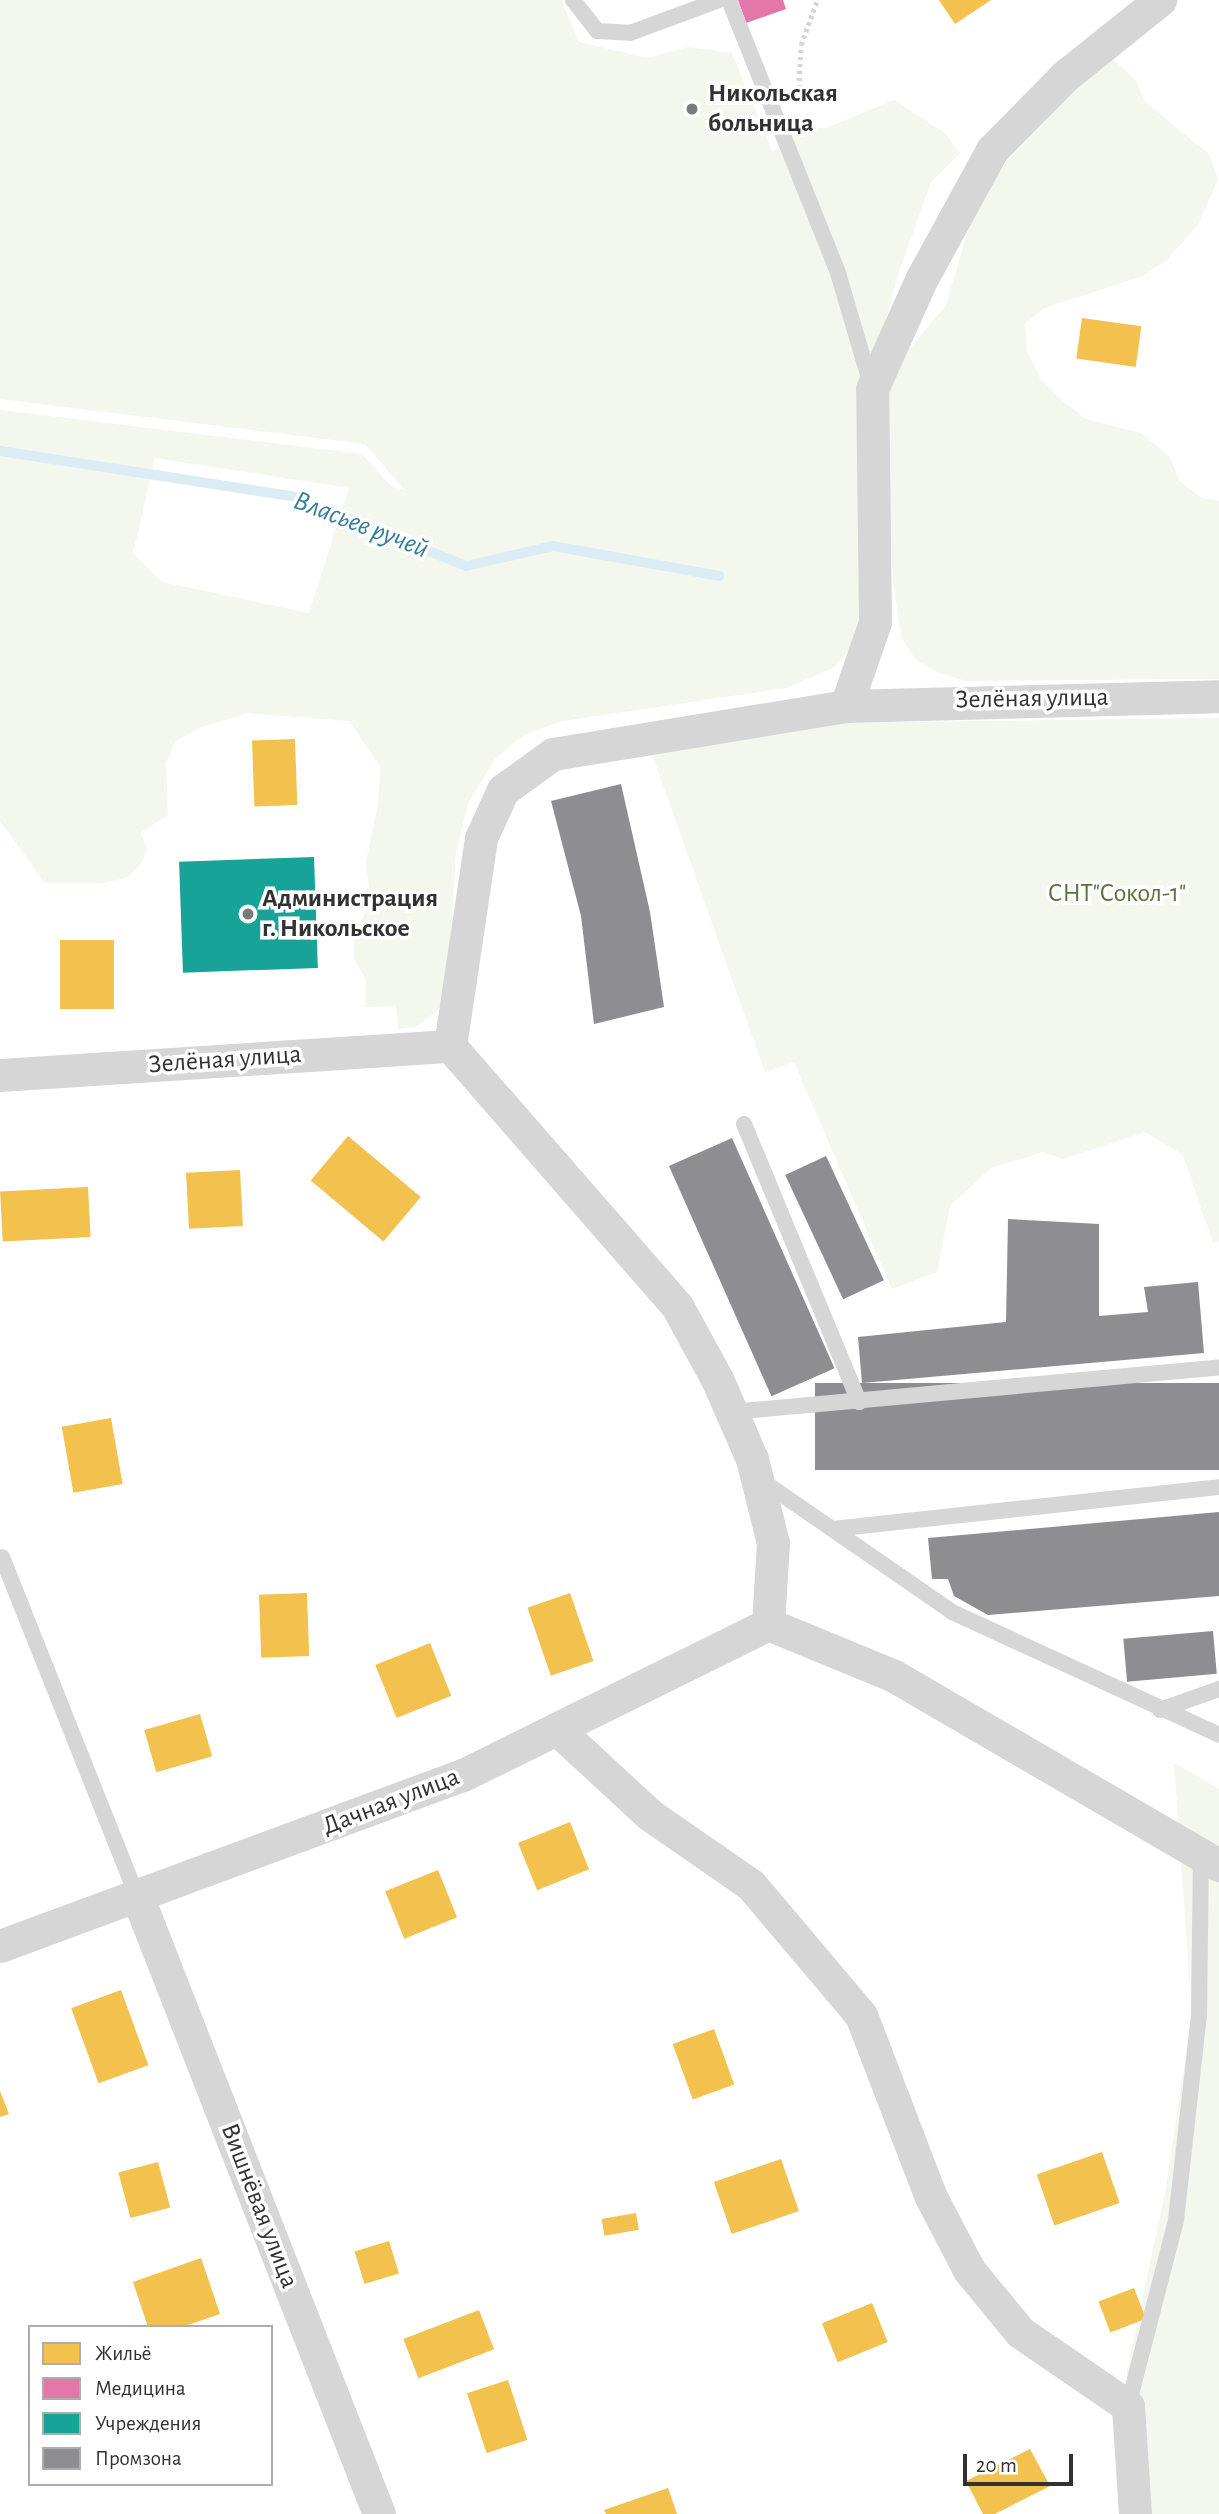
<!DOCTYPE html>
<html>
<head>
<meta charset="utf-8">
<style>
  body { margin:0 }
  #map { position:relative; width:1219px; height:2514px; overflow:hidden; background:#fff; font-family:"Alegreya Sans",sans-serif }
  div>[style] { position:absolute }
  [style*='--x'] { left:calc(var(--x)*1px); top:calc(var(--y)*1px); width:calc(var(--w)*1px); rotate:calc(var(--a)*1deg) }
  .green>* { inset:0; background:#f3f7ee }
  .homes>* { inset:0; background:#f2c14e; transform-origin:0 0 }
  .health>* { inset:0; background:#e377a8 }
  .public>* { inset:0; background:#17a398; transform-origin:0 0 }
  .industry>* { inset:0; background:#8d8d92; transform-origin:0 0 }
  .stream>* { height:10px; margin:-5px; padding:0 5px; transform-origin:5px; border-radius:5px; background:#dbecf5 }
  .path>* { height:4.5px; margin-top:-2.25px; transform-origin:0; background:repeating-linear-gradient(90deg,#d6d6d6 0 3.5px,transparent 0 7px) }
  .lane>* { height:16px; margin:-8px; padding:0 8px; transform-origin:8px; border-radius:8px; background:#d6d6d6 }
  .street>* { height:33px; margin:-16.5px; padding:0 16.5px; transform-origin:16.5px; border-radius:16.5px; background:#d6d6d6 }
  .dots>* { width:19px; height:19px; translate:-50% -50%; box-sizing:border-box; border:4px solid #fff; border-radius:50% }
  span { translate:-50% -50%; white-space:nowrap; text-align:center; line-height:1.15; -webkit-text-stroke:7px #fff; paint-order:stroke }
  .poi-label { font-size:26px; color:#323232; font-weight:700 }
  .left { translate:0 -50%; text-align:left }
  .street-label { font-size:26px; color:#323232 }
  .park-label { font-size:26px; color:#58743a }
  .water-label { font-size:28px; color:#367c9e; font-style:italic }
  .legend { position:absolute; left:28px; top:2325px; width:245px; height:161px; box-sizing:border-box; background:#fff; border:2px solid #adadad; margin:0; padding:9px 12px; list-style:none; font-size:21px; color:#323232 }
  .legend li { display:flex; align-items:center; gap:14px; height:35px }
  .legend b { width:35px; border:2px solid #adadad }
  .scale { position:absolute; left:963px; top:2454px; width:110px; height:32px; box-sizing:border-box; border:4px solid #323232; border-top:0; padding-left:9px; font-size:21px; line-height:24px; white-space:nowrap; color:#323232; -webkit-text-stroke:5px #fff; paint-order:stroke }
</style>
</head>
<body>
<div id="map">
  <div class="green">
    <i style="clip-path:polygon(evenodd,0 0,561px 0,579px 42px,647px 58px,688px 47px,732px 53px,773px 153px,792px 128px,826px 128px,894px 100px,945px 133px,960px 153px,931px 182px,897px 277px,881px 338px,857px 400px,859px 615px,850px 649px,833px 668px,786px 688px,562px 721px,524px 735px,495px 759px,468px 803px,456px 852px,447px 996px,436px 1012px,415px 1027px,398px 1029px,396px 1006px,365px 1007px,366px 979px,354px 960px,354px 935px,365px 913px,369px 887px,366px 862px,378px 804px,380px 766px,349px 721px,248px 713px,199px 728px,176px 741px,166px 763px,168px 815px,140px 833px,147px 848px,141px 864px,128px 877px,106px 883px,45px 883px,0 821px,0 410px,362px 454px,392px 487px,405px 490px,365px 444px,0 399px,0 0,155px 458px,349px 488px,309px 613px,162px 582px,133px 553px,155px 458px)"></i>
    <i style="clip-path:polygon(1106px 53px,1135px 79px,1145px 102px,1209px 154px,1218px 179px,1198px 225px,1166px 261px,1143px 276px,1044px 308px,1025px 324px,1027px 351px,1040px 378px,1065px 403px,1086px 419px,1141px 433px,1170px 457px,1179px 480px,1201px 498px,1219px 501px,1219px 679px,966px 681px,939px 673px,915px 659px,901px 637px,893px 581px,883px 395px,906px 353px,946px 305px,980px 190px,1045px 122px,1064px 94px)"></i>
    <i style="clip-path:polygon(1219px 718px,1219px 1242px,1213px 1243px,1183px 1155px,1145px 1132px,1063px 1159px,1043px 1152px,991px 1168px,950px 1206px,937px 1272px,892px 1289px,794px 1062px,765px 1072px,651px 751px,832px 723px)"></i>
    <i style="clip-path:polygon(1174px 1763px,1219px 1789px,1219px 2514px,1144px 2514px,1127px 2371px,1165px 2193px,1192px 2017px)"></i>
  </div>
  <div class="homes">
    <i style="clip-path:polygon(939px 0,991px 0,955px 24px)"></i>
    <i style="left:1082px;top:318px;width:60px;height:41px;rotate:8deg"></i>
    <i style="left:295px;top:739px;width:66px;height:43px;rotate:88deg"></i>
    <i style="left:60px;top:940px;width:54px;height:69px"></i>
    <i style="left:348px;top:1136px;width:95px;height:58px;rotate:40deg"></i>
    <i style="left:240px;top:1170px;width:56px;height:54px;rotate:87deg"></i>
    <i style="left:88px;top:1187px;width:50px;height:88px;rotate:87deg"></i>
    <i style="left:111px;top:1418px;width:67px;height:50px;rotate:80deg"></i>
    <i style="left:307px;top:1593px;width:63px;height:48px;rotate:88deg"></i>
    <i style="left:570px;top:1593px;width:72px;height:45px;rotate:71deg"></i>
    <i style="left:430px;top:1643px;width:57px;height:59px;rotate:68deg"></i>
    <i style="left:200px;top:1714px;width:44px;height:58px;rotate:74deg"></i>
    <i style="left:570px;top:1822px;width:51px;height:56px;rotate:68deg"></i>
    <i style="left:438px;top:1870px;width:51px;height:57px;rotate:68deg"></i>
    <i style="left:121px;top:1990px;width:80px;height:53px;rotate:70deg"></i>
    <i style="left:714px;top:2029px;width:59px;height:44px;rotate:70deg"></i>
    <i style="clip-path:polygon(0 2091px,9px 2114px,0 2117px)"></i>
    <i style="left:1102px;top:2152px;width:54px;height:69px;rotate:71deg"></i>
    <i style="left:781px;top:2159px;width:55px;height:71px;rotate:71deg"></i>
    <i style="left:158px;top:2162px;width:47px;height:41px;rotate:75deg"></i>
    <i style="left:636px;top:2213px;width:17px;height:35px;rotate:80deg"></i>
    <i style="left:389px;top:2241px;width:34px;height:36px;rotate:73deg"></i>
    <i style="clip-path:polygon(201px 2258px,220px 2314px,182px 2327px,148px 2327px,133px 2282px)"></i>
    <i style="left:1134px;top:2288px;width:33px;height:38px;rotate:69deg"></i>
    <i style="left:872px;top:2303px;width:42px;height:54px;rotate:68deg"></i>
    <i style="left:479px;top:2310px;width:42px;height:81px;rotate:69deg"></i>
    <i style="left:508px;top:2380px;width:63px;height:43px;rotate:72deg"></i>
    <i style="clip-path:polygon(1030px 2449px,1050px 2486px,995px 2514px,983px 2514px,966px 2481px)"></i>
    <i style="clip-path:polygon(668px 2488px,677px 2514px,606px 2514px,604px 2510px)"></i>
  </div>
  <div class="health">
    <i style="clip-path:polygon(738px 0,783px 0,786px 9px,746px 23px)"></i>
  </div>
  <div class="public">
    <i style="left:314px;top:857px;width:111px;height:135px;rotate:88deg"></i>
  </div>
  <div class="industry">
    <i style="clip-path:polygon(621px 784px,650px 912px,664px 1007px,594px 1024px,581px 916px,551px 801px)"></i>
    <i style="left:732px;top:1138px;width:252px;height:69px;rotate:66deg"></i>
    <i style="left:826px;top:1156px;width:137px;height:45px;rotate:65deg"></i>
    <i style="clip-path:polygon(1008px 1219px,1099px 1224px,1099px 1316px,1148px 1312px,1144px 1287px,1198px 1282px,1204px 1353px,862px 1383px,858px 1337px,1006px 1322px)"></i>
    <i style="left:1219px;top:1383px;width:87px;height:404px;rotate:90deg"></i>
    <i style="clip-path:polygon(1219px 1512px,1219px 1596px,988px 1615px,954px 1596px,948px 1579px,932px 1579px,928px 1538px)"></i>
    <i style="left:1213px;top:1631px;width:43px;height:90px;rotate:85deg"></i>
  </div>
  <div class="stream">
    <i style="--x:0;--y:451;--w:295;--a:8.8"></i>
    <i style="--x:292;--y:496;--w:188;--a:21.9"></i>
    <i style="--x:466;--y:566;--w:89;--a:-12.9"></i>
    <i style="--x:553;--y:546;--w:169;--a:10.2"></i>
  </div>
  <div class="path">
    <i style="--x:798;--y:95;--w:50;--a:-86.6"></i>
    <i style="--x:801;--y:45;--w:48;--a:-70.4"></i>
  </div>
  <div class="lane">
    <i style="--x:573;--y:0;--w:39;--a:52"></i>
    <i style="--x:597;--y:31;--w:33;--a:3"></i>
    <i style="--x:630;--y:33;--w:95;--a:-20.3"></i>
    <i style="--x:729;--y:0;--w:294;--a:68.2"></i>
    <i style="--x:838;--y:273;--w:117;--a:73.6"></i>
    <i style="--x:744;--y:1124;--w:301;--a:67.5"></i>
    <i style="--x:731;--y:1412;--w:490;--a:-5.2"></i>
    <i style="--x:761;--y:1480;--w:232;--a:34.6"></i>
    <i style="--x:952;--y:1612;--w:294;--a:24.7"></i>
    <i style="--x:833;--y:1529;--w:388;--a:-6.2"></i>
    <i style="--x:2;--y:1557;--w:367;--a:68.3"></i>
    <i style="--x:1160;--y:1710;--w:63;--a:-19.6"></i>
    <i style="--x:1128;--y:2406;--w:192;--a:-75.5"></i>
    <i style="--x:1176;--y:2220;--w:205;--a:-83.6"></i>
    <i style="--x:1199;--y:2016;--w:160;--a:-89.3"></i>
  </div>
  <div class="street">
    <i style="--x:846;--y:706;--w:89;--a:-71"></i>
    <i style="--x:875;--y:622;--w:233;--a:-90.7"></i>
    <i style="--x:872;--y:389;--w:122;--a:-65.8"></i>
    <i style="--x:922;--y:278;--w:146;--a:-61.3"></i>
    <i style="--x:992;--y:150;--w:104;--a:-45.4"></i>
    <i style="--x:1065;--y:76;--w:122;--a:-38.7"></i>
    <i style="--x:0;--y:1075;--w:451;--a:-3.7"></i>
    <i style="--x:768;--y:1624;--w:81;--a:-86.5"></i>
    <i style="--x:773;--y:1543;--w:87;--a:-104"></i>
    <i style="--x:752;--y:1459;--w:87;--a:-113.6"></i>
    <i style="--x:717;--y:1379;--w:83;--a:-118.7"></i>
    <i style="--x:677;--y:1306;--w:345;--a:-131.1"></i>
    <i style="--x:450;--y:1046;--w:210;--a:-81.5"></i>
    <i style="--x:481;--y:838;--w:53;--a:-65.4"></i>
    <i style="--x:503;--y:790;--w:62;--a:-35.8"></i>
    <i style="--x:553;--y:754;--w:297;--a:-9.3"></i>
    <i style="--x:846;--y:706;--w:373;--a:-1.5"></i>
    <i style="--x:768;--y:1624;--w:136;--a:22.4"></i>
    <i style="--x:894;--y:1676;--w:376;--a:30.2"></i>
    <i style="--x:559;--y:1731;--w:124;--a:42.7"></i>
    <i style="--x:650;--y:1815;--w:123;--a:34.7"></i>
    <i style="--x:751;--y:1885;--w:170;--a:49.8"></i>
    <i style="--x:861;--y:2015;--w:195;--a:69"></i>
    <i style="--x:931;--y:2197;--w:82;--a:62.5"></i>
    <i style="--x:969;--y:2270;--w:80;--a:50.6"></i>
    <i style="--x:1020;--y:2332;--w:131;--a:34.4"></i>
    <i style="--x:1128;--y:2406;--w:108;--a:86.3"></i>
    <i style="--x:138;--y:1898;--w:661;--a:68.63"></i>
    <i style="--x:0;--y:1946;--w:494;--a:-20.3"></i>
    <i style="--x:463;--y:1775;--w:340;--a:-26.3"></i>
  </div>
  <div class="dots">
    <i style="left:692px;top:109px;background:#7a7a7a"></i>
    <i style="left:248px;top:914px;background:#7a7a7a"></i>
  </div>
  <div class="poi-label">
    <span class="left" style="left:708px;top:109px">Никольская<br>больница</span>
    <span class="left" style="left:262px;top:914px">Администрация<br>г. Никольское</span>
  </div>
  <div class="street-label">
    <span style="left:1032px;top:699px;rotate:-1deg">Зелёная улица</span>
    <span style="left:225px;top:1060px;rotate:-4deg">Зелёная улица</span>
    <span style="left:391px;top:1802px;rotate:-21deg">Дачная улица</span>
    <span style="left:259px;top:2206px;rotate:69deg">Вишнёвая улица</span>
  </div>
  <div class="park-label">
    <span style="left:1117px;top:894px">СНТ"Сокол-1"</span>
  </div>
  <div class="water-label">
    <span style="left:361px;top:525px;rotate:21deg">Власьев ручей</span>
  </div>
  <ul class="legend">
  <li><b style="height:19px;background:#f2c14e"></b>Жильё</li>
  <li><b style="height:19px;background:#e377a8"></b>Медицина</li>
  <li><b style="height:19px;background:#17a398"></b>Учреждения</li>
  <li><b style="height:19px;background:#8d8d92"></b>Промзона</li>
  </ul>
  <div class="scale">20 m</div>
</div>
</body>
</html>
